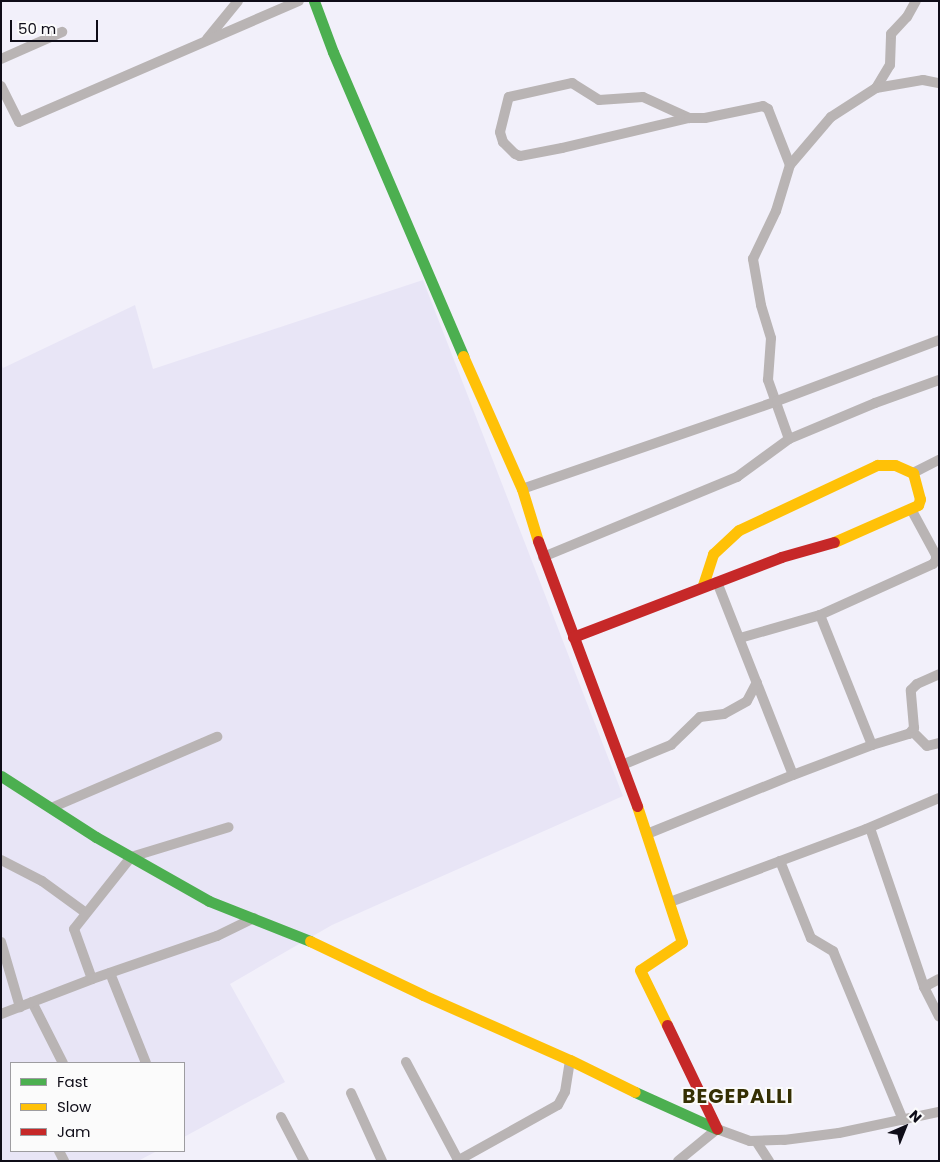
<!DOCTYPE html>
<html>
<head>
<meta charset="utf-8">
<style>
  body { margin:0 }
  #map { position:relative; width:940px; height:1162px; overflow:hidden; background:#f2f0fa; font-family:Poppins,sans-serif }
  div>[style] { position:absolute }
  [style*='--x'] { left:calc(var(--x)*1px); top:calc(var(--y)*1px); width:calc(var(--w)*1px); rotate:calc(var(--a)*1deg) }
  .built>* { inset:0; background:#e8e5f6 }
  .street>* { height:10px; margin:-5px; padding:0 5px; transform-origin:5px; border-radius:5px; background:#b9b4b4 }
  .fast>* { height:11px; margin:-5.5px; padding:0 5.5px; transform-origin:5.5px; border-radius:5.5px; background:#4caf50 }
  .slow>* { height:11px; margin:-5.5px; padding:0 5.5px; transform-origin:5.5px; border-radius:5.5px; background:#ffc107 }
  .jam>* { height:11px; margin:-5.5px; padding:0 5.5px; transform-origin:5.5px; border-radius:5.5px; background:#c62828 }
  span { translate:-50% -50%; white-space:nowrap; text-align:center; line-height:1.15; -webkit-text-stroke:4px #fbfbfb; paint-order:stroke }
  .district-label { font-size:20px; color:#352f03; font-weight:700; letter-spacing:1px }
  .frame { position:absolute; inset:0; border:2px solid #0f0d18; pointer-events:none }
  .legend { position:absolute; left:10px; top:1062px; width:175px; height:90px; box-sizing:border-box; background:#fbfbfb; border:1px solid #9d9ca0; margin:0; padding:6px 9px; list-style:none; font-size:15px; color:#0f0d18 }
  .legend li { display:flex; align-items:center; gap:10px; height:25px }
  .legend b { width:25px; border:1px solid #9d9ca0 }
  .north { position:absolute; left:880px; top:1102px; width:50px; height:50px; -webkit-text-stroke:4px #fbfbfb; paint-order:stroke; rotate:44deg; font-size:14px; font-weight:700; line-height:20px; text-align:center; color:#0f0d18 }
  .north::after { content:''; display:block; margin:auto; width:18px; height:22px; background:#0f0d18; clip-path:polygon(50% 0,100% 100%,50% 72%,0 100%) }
  .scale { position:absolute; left:10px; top:20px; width:88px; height:22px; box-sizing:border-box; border:2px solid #0f0d18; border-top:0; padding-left:6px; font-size:15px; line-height:18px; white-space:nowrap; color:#0f0d18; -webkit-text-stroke:4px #fbfbfb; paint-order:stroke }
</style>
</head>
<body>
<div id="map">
  <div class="built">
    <i style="clip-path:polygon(423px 280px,623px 796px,332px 925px,230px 984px,285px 1082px,184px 1137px,184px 1063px,11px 1063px,11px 1151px,157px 1151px,138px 1161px,1px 1161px,1px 363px,3px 368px,135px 305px,153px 369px)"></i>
  </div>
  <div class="street">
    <i style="--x:207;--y:39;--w:49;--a:-50.8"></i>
    <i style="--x:1;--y:59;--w:67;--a:-23.9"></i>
    <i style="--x:1;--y:86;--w:40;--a:63.4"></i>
    <i style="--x:19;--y:122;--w:305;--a:-23.4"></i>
    <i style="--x:876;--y:88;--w:27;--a:-59"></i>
    <i style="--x:890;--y:65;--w:31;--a:-88"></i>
    <i style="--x:891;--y:34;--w:23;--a:-47"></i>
    <i style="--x:907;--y:17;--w:18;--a:-61"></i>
    <i style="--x:689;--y:118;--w:130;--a:166.7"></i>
    <i style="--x:562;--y:148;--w:43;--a:169.2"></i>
    <i style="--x:520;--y:156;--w:5;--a:-158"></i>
    <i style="--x:515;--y:154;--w:17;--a:-135"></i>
    <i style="--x:503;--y:142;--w:10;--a:-107"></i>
    <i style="--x:500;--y:132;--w:36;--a:-76"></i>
    <i style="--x:509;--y:97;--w:65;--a:-12.5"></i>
    <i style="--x:572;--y:83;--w:32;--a:32"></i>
    <i style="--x:599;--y:100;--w:44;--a:-3.9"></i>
    <i style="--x:643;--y:97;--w:51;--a:24.5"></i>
    <i style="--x:689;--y:118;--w:16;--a:0"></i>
    <i style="--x:705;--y:118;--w:59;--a:-11.7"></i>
    <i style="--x:763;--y:106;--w:6;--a:31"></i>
    <i style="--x:768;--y:109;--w:60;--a:68.6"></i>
    <i style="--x:789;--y:439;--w:63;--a:-109.6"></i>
    <i style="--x:768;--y:380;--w:42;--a:-85.9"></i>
    <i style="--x:771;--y:338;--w:34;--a:-107"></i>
    <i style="--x:761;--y:305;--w:47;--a:-99.9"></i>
    <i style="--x:753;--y:259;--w:53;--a:-64.4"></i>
    <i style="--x:776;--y:211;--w:48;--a:-73.1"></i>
    <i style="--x:790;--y:165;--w:63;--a:-49.5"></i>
    <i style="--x:831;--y:117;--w:54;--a:-32.8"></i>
    <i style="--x:876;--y:88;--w:48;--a:-9.7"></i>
    <i style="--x:923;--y:80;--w:16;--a:11"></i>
    <i style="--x:913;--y:473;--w:29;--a:-27"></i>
    <i style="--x:522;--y:489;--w:270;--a:-19"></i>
    <i style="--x:777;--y:401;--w:173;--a:-20.6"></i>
    <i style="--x:543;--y:557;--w:210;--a:-22.4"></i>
    <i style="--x:737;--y:477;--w:64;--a:-36.2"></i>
    <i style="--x:789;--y:439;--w:93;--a:-22.7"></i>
    <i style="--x:875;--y:403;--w:68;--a:-19.8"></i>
    <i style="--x:717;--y:582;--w:207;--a:68.5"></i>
    <i style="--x:820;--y:615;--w:140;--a:68.2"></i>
    <i style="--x:740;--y:638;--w:83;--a:-16"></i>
    <i style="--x:820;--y:615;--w:124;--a:-24.3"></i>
    <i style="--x:933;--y:564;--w:5;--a:-53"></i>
    <i style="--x:936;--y:560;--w:5;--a:-90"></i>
    <i style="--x:936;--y:555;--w:52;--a:-118.5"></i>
    <i style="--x:912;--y:731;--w:21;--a:45"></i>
    <i style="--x:927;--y:746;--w:12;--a:-14"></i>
    <i style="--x:622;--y:765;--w:53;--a:-22.2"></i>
    <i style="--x:671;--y:745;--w:40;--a:-44"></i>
    <i style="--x:700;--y:717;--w:24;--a:-7"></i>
    <i style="--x:724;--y:714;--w:26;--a:-29"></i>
    <i style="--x:747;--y:701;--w:21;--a:-62"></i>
    <i style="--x:51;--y:808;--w:181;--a:-23.2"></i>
    <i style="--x:870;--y:828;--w:168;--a:71.2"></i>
    <i style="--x:924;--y:987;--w:33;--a:63"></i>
    <i style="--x:647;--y:834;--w:157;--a:-22"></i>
    <i style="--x:793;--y:775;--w:85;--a:-20.8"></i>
    <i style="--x:872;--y:745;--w:39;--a:-17"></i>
    <i style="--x:909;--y:734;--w:8;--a:-50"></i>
    <i style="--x:914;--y:728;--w:38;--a:-95"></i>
    <i style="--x:911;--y:690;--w:8;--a:-45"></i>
    <i style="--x:917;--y:684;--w:24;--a:-24"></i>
    <i style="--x:1;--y:860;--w:46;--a:27.1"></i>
    <i style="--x:42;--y:881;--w:54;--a:36"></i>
    <i style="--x:780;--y:861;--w:83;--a:68.1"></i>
    <i style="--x:811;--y:938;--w:26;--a:31"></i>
    <i style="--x:833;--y:951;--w:183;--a:67.5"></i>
    <i style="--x:670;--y:902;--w:209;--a:-20.4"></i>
    <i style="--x:866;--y:829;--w:79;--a:-23"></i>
    <i style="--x:1;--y:942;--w:68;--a:73.7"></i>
    <i style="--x:110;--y:973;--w:97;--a:68.2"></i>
    <i style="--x:92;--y:979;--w:53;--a:-109.8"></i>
    <i style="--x:74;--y:929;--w:92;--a:-51.6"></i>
    <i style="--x:131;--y:857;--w:102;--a:-17"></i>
    <i style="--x:924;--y:987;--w:17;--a:-28"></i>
    <i style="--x:32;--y:1002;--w:68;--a:63.1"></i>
    <i style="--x:1;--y:1014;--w:97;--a:-21"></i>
    <i style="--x:92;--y:979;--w:132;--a:-19"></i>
    <i style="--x:217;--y:936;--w:41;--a:-25.9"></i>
    <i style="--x:406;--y:1062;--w:111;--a:62"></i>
    <i style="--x:351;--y:1093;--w:75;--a:65.5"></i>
    <i style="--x:281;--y:1117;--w:50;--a:62.4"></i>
    <i style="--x:756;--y:1141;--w:24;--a:57"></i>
    <i style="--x:59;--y:1151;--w:11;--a:63"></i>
    <i style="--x:457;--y:1161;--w:115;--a:-29"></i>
    <i style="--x:558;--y:1105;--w:15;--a:-62"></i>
    <i style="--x:565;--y:1092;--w:32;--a:-81"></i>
    <i style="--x:678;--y:1161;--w:50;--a:-39.4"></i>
    <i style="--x:717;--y:1129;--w:35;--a:20"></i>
    <i style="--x:750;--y:1141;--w:34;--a:-2"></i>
    <i style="--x:784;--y:1140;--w:55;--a:-7.3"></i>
    <i style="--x:839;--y:1133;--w:102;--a:-11.9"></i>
  </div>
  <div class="fast">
    <i style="--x:314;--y:1;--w:54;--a:69.6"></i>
    <i style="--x:333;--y:52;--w:331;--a:66.8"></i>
    <i style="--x:1;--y:776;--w:113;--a:32.7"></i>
    <i style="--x:96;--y:837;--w:130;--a:29.5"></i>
    <i style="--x:209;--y:901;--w:109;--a:21.6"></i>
    <i style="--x:635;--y:1092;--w:90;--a:24.3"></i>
  </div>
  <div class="slow">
    <i style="--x:463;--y:356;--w:145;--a:66.1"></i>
    <i style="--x:522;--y:489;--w:54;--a:72.9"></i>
    <i style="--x:703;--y:585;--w:33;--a:-72"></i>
    <i style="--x:713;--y:554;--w:35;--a:-43"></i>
    <i style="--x:739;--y:530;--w:153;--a:-25.2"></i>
    <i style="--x:877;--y:465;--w:18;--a:0"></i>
    <i style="--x:895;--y:465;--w:20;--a:24"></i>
    <i style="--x:913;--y:473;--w:27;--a:75"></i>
    <i style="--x:920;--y:499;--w:6;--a:108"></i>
    <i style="--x:918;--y:505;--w:92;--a:156.2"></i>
    <i style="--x:637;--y:806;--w:143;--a:71.7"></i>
    <i style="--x:682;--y:942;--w:50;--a:146.3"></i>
    <i style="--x:640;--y:970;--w:61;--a:63.9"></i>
    <i style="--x:310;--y:941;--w:125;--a:25.5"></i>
    <i style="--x:423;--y:995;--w:161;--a:23.9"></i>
    <i style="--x:570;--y:1060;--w:72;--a:26.2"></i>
  </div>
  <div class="jam">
    <i style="--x:538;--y:541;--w:283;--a:69.5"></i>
    <i style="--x:573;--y:637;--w:223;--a:-21"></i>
    <i style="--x:781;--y:557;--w:55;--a:-15.8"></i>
    <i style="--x:667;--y:1025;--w:115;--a:64.3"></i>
  </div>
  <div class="district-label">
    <span style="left:738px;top:1096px">BEGEPALLI</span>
  </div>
  <div class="frame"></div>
  <ul class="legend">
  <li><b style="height:6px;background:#4caf50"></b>Fast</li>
  <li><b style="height:6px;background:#ffc107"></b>Slow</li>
  <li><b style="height:6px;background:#c62828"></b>Jam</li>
  </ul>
  <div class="north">N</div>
  <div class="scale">50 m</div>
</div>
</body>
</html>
